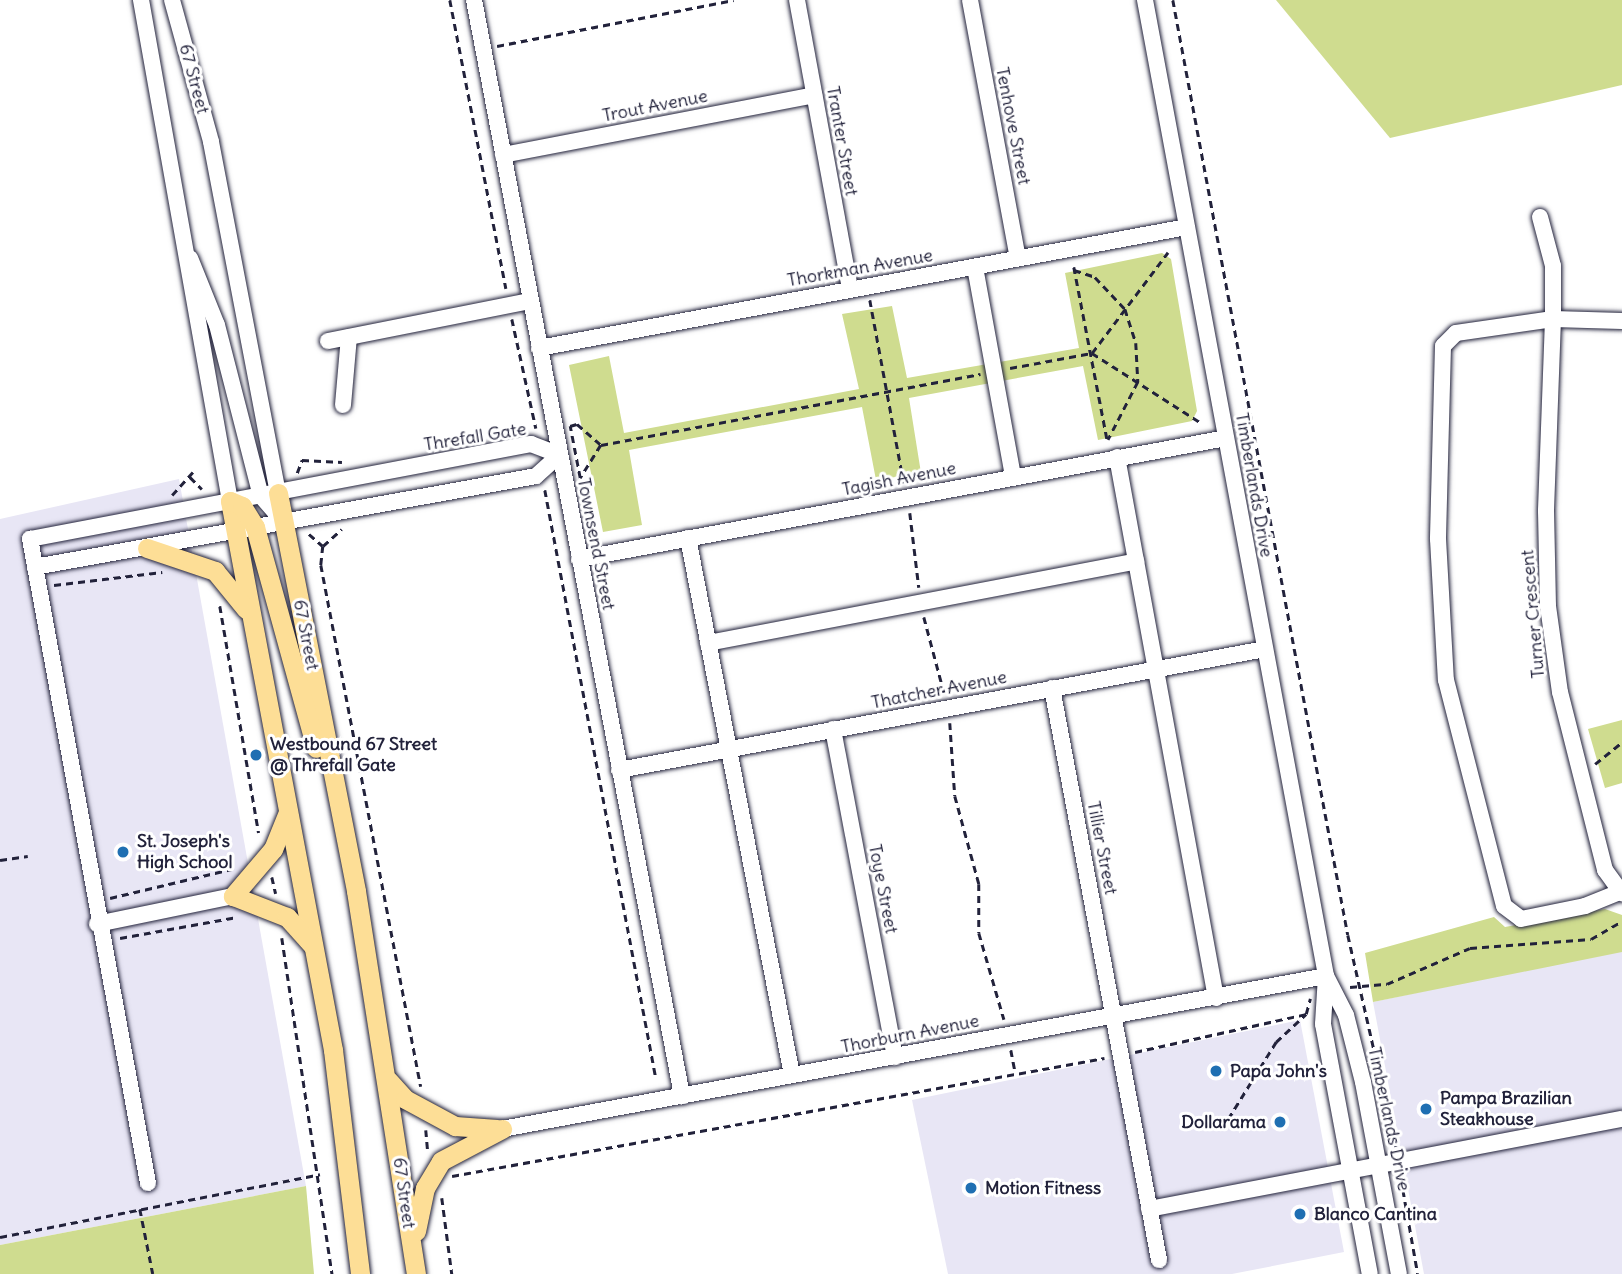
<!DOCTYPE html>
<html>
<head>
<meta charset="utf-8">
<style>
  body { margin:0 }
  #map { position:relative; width:1622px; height:1274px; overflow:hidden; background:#fff; font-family:Delius,sans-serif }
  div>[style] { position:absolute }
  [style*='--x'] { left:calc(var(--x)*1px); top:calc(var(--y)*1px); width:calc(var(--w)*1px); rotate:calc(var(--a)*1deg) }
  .built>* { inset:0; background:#e8e6f5 }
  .green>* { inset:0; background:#cfdc8f }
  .path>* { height:2.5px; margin-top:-1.25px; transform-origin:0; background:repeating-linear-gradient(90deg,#22223b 0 7px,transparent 0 12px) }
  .roads { filter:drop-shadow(0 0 2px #22223b) drop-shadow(0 0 2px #22223b) }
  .minor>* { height:16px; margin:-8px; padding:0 8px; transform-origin:8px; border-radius:8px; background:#fff }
  .major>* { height:19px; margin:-9.5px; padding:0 9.5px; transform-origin:9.5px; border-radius:9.5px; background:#fdde96 }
  .dots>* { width:19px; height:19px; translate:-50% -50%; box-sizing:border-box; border:4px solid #fff; border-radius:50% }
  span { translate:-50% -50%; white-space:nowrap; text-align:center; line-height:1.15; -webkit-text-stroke:6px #fff; paint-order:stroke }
  .street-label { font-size:18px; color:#22223b }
  .poi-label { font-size:18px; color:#22223b; font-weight:700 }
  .left { translate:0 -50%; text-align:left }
  .right { translate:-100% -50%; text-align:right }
</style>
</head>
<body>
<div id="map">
  <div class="built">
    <i style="clip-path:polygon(179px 479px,306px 1186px,0 1245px,0 519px)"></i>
    <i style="clip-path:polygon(1622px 949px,1622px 1274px,1424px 1274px,1373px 1002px)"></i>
    <i style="clip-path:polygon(1300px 1020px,1344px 1252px,1232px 1274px,948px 1274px,912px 1100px)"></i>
  </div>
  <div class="green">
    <i style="clip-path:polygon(1276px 0,1622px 0,1622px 85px,1390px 138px)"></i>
    <i style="clip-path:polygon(1162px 253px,1171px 259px,1197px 411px,1192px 421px,1098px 440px,1083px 366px,909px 398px,921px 473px,876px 480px,862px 407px,629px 450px,642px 525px,603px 532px,569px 365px,609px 356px,624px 433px,859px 389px,842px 314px,892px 306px,907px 378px,1079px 348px,1065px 273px)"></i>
    <i style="clip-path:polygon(1622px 720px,1622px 783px,1605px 788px,1588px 729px)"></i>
    <i style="clip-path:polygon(1605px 909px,1622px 915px,1622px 952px,1373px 1002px,1365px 953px,1494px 917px,1505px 927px)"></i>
    <i style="clip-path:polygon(306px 1186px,314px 1274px,0 1274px,0 1245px)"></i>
  </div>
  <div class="path">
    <i style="--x:450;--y:0;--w:294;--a:79"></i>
    <i style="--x:1173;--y:0;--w:951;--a:79.4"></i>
    <i style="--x:1348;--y:935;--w:217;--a:77.2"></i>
    <i style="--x:497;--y:46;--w:241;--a:-11"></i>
    <i style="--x:1074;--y:267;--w:175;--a:79.1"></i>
    <i style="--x:1074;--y:270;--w:22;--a:18"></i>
    <i style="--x:1095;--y:277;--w:44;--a:46.8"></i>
    <i style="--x:1125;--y:309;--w:36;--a:72"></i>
    <i style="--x:1136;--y:343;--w:39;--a:87"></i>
    <i style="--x:1138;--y:382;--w:65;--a:117.3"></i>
    <i style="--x:870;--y:300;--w:186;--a:79.5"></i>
    <i style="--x:512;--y:319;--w:112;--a:77.6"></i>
    <i style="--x:1092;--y:353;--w:126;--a:-53"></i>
    <i style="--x:1010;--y:368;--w:83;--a:-10.4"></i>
    <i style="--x:1092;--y:353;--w:128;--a:32.6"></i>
    <i style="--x:577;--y:424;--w:32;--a:41"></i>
    <i style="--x:601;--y:445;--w:39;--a:122"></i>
    <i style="--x:580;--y:478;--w:53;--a:-100.9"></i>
    <i style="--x:570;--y:426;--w:7;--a:-16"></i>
    <i style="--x:601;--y:445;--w:386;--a:-10.6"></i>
    <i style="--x:297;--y:473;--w:14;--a:-69"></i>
    <i style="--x:302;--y:460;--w:40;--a:2.9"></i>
    <i style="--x:190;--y:477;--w:17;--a:45"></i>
    <i style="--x:545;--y:490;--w:598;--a:79.31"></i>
    <i style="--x:172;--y:495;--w:31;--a:-48"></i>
    <i style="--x:910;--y:513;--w:75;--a:83.1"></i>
    <i style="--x:309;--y:534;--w:18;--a:41"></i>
    <i style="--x:323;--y:546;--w:19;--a:96"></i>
    <i style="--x:321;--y:565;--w:531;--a:79.16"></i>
    <i style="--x:323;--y:546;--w:25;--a:-42"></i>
    <i style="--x:54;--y:585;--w:109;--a:-6.9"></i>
    <i style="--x:220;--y:606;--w:230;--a:80.3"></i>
    <i style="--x:924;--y:617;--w:78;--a:75.1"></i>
    <i style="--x:950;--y:723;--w:73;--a:86.1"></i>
    <i style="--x:955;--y:796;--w:91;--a:74.7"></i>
    <i style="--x:979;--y:884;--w:49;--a:90"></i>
    <i style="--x:979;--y:933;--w:90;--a:73.8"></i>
    <i style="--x:1595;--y:764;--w:35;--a:-39"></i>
    <i style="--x:0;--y:860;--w:28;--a:-8"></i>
    <i style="--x:272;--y:877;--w:17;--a:77"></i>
    <i style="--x:110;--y:898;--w:125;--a:-13.4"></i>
    <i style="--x:120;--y:938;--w:119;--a:-10.2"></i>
    <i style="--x:282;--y:938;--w:340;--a:81.5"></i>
    <i style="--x:1350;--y:987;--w:37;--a:-5"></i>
    <i style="--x:1387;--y:984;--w:90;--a:-23.4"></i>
    <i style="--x:1470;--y:948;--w:121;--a:-4.3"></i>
    <i style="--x:1591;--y:939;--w:36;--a:-30"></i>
    <i style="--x:1011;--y:1050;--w:20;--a:79"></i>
    <i style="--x:1135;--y:1052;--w:175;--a:-12.5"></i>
    <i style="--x:1306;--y:1014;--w:16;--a:-75"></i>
    <i style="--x:1228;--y:1119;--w:91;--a:-58.1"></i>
    <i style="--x:1276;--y:1042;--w:41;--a:-43"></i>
    <i style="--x:426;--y:1130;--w:21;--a:85"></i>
    <i style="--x:452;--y:1176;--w:663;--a:-10.26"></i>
    <i style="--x:1401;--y:1178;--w:97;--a:80"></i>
    <i style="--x:442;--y:1198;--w:77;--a:82.5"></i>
    <i style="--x:140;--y:1209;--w:66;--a:78.7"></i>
    <i style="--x:0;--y:1237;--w:326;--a:-11.1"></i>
  </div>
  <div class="roads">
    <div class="minor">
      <i style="--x:141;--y:0;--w:509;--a:79.93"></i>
      <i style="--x:172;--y:0;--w:147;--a:74.6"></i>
      <i style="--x:211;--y:142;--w:357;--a:79.2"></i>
      <i style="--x:474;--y:0;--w:1116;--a:79.25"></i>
      <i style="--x:797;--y:0;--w:293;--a:79.6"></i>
      <i style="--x:970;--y:0;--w:262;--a:79.5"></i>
      <i style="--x:1145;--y:0;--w:993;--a:79.49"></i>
      <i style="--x:1326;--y:976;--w:44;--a:62.9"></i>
      <i style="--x:1346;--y:1015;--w:69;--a:75.8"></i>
      <i style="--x:1363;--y:1082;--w:195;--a:79.4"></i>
      <i style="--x:503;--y:155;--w:317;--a:-10.9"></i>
      <i style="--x:1540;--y:217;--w:51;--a:75.1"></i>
      <i style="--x:1553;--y:266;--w:53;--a:90"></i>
      <i style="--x:1553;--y:319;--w:98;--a:171.8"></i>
      <i style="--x:1456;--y:333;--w:18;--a:135"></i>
      <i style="--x:1443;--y:346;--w:193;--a:91.5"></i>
      <i style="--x:1438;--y:539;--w:141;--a:86.8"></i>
      <i style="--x:1446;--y:680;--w:233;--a:75.6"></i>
      <i style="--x:1504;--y:906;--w:21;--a:37"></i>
      <i style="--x:1521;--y:919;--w:65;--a:-11.5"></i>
      <i style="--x:1585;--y:906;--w:37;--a:-22"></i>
      <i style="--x:190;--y:258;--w:72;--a:68.1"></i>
      <i style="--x:217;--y:325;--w:177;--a:75.6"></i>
      <i style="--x:261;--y:496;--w:35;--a:49"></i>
      <i style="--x:975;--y:267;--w:212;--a:79.7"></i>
      <i style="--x:1622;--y:321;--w:69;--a:-178.3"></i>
      <i style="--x:1553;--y:319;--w:192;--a:92.1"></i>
      <i style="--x:1546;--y:511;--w:95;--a:88.8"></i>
      <i style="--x:1548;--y:606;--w:87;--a:82.1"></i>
      <i style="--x:1560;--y:692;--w:184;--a:75.8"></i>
      <i style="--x:1605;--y:870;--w:29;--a:54"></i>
      <i style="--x:328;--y:341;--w:206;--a:-11.2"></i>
      <i style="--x:539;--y:348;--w:659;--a:-10.58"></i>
      <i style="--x:343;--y:405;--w:68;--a:-85"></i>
      <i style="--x:1117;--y:457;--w:550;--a:79.63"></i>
      <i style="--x:688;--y:538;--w:547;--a:79.04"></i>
      <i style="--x:579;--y:559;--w:658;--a:-10.59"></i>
      <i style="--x:35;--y:567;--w:509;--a:-10.29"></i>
      <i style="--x:536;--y:476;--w:31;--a:-42"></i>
      <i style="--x:708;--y:643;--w:436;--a:-10.8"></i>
      <i style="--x:1052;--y:688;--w:582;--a:79.4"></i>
      <i style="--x:833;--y:729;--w:334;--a:79.3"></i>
      <i style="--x:619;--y:770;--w:657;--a:-10.61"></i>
      <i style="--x:97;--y:924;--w:139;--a:-11.6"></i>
      <i style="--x:1326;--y:976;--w:48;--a:93.6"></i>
      <i style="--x:1323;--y:1024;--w:254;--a:79.4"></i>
      <i style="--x:502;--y:1129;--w:838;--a:-10.52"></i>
      <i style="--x:148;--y:1183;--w:655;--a:-100.38"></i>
      <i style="--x:30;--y:539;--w:510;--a:-10.74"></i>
      <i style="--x:531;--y:444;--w:30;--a:21"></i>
      <i style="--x:1149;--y:1209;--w:481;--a:-10.8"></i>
    </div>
    <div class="major">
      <i style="--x:278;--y:493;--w:406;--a:78.9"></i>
      <i style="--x:356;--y:891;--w:388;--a:81.1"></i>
      <i style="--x:230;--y:501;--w:559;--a:79.37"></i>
      <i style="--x:333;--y:1050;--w:226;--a:83.1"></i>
      <i style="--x:230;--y:501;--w:13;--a:23"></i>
      <i style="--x:242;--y:506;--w:25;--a:58"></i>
      <i style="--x:255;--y:527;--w:229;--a:74.6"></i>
      <i style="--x:147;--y:548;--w:72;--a:18.7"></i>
      <i style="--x:215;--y:571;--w:49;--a:50.8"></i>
      <i style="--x:288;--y:812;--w:40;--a:112"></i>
      <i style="--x:273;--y:849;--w:62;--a:130.4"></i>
      <i style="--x:233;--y:896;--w:58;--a:21.3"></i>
      <i style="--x:287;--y:917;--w:38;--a:48"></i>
      <i style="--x:388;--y:1080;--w:25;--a:48"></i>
      <i style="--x:405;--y:1099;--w:57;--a:28.4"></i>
      <i style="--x:455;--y:1126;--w:42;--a:4.1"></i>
      <i style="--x:416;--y:1231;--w:44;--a:-78.2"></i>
      <i style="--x:425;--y:1188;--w:31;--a:-59"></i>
      <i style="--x:441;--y:1161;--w:69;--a:-27.7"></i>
    </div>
  </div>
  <div class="dots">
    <i style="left:256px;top:755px;background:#1f6fb2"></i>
    <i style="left:123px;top:852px;background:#1f6fb2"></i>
    <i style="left:1216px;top:1071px;background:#1f6fb2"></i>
    <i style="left:1426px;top:1109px;background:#1f6fb2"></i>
    <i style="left:1280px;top:1122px;background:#1f6fb2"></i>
    <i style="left:971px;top:1188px;background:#1f6fb2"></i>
    <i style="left:1300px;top:1214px;background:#1f6fb2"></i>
  </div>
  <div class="street-label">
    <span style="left:194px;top:79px;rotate:75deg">67 Street</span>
    <span style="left:655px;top:106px;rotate:-11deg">Trout Avenue</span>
    <span style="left:1013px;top:126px;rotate:79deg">Tenhove Street</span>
    <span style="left:842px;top:141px;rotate:80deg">Tranter Street</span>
    <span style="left:860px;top:268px;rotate:-10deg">Thorkman Avenue</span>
    <span style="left:475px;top:437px;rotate:-9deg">Threfall Gate</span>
    <span style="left:899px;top:479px;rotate:-11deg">Tagish Avenue</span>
    <span style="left:1254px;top:485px;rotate:80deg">Timberlands Drive</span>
    <span style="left:596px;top:544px;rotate:79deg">Townsend Street</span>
    <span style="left:1533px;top:614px;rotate:-95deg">Turner Crescent</span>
    <span style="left:306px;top:635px;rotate:79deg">67 Street</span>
    <span style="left:939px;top:690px;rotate:-11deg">Thatcher Avenue</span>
    <span style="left:1102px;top:848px;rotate:79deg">Tillier Street</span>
    <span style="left:883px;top:889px;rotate:79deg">Toye Street</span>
    <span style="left:910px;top:1034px;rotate:-11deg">Thorburn Avenue</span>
    <span style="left:1389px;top:1119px;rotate:78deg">Timberlands Drive</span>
    <span style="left:404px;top:1193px;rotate:82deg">67 Street</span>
  </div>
  <div class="poi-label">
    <span class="left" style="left:270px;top:755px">Westbound 67 Street<br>@ Threfall Gate</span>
    <span class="left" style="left:137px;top:852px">St. Joseph's<br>High School</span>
    <span class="left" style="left:1230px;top:1071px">Papa John's</span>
    <span class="left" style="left:1440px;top:1109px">Pampa Brazilian<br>Steakhouse</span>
    <span class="right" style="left:1266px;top:1122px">Dollarama</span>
    <span class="left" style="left:985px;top:1188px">Motion Fitness</span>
    <span class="left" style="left:1314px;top:1214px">Blanco Cantina</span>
  </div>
</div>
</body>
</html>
